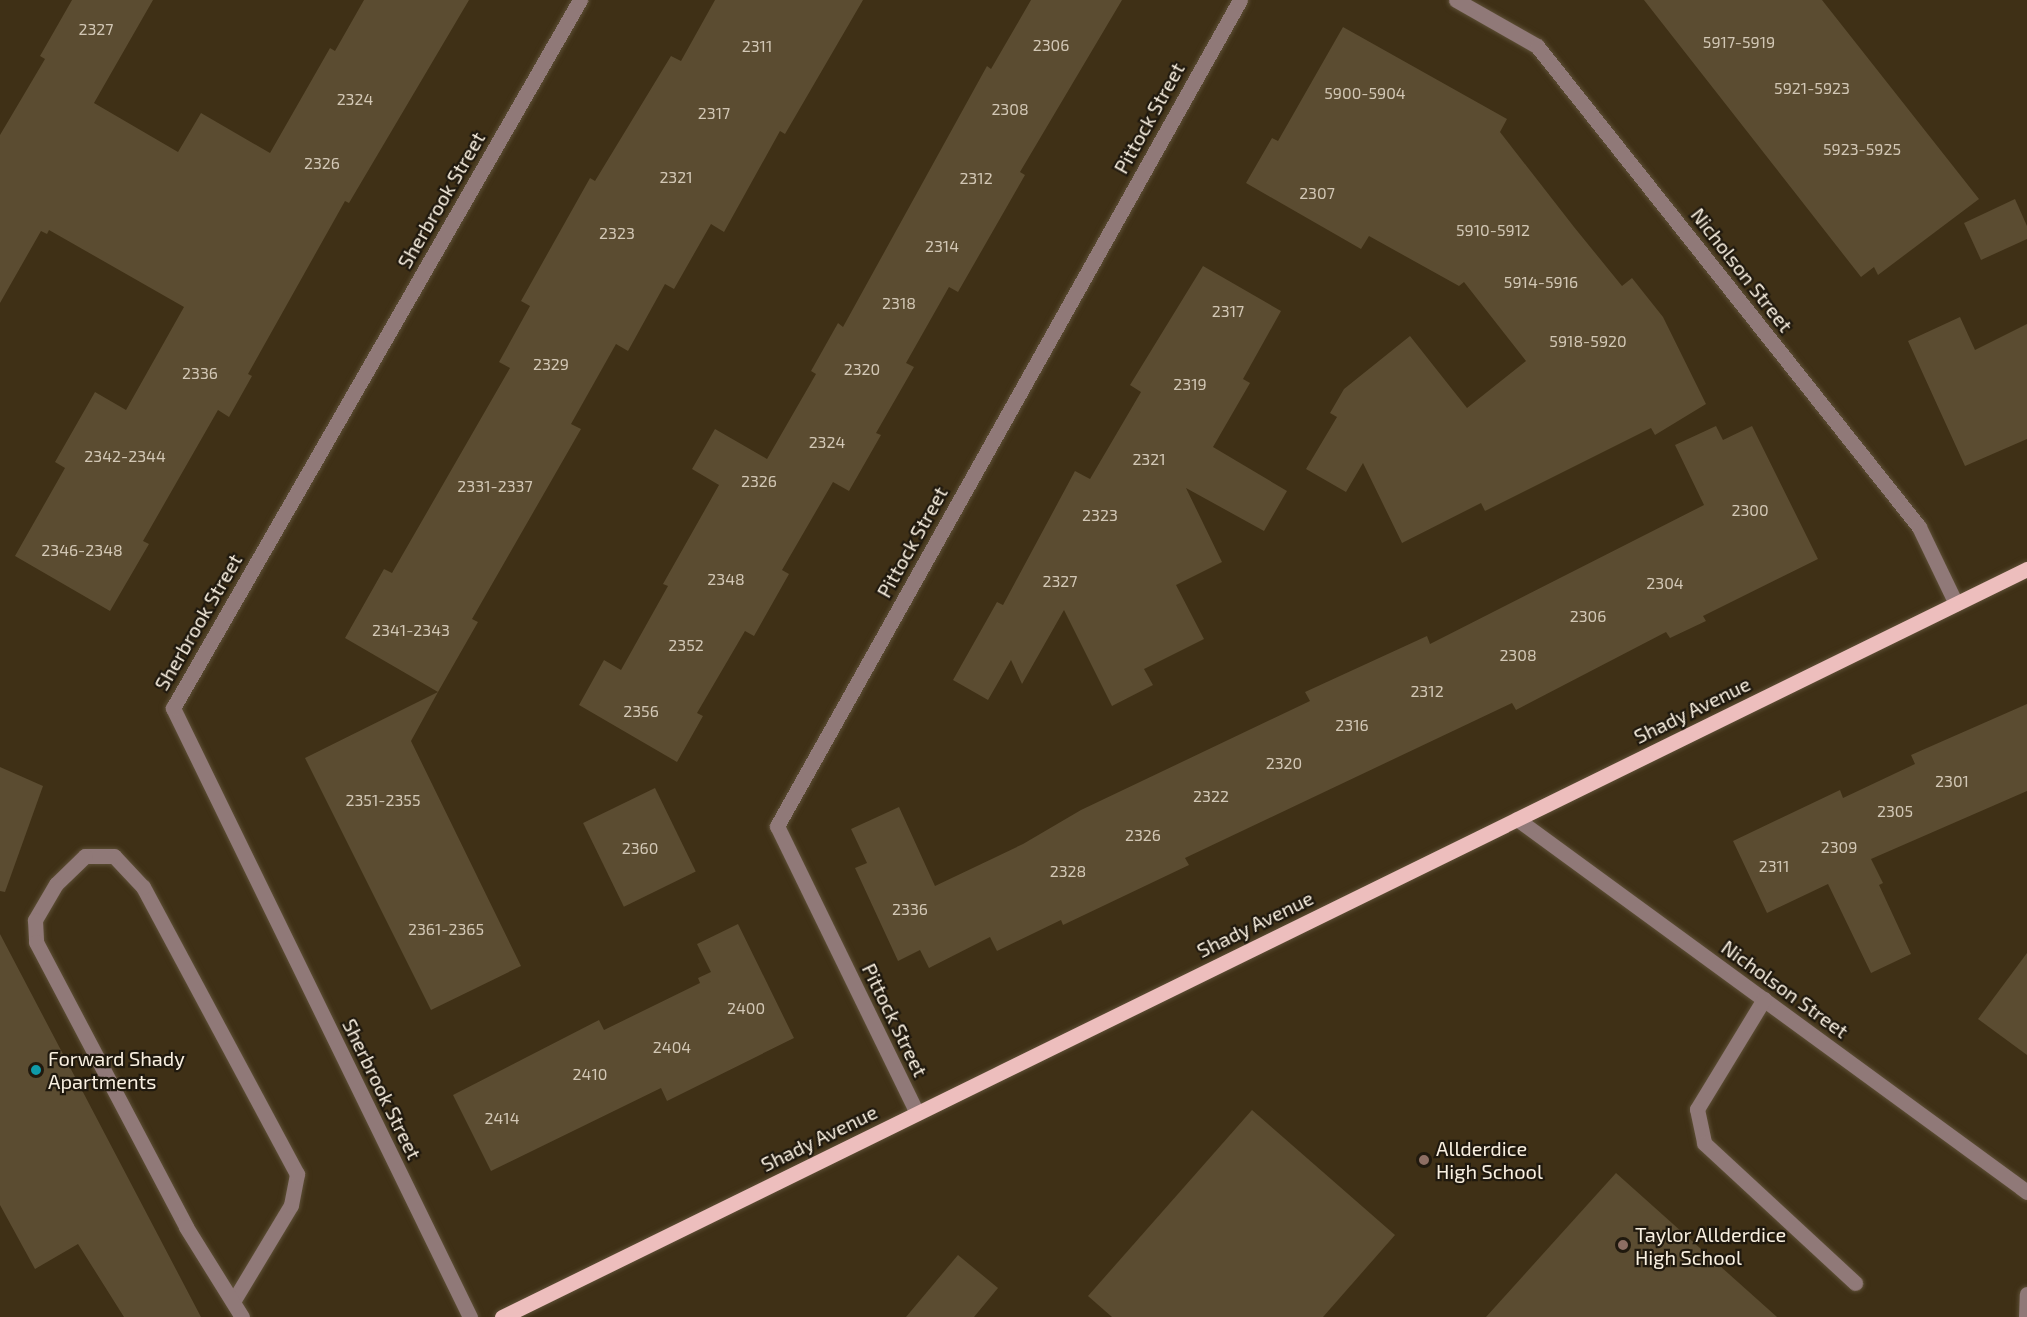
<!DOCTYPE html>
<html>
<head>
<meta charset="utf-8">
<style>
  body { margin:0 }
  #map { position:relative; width:2027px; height:1317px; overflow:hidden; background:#3f3016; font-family:"Exo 2",sans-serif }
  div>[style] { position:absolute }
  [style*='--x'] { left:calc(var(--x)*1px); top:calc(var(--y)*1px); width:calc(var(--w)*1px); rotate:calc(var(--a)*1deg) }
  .building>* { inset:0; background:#5b4c31; transform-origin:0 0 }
  .roads { filter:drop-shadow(0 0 2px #5d4f36) drop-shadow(0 0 2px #5d4f36) }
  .minor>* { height:15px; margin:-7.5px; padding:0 7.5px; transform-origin:7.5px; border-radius:7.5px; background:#907978 }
  .major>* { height:15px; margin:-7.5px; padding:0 7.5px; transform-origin:7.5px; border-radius:7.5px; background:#edbebd }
  .dots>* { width:16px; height:16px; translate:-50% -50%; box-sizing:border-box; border:3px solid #20190e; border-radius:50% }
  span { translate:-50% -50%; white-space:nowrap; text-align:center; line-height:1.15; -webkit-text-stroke:4.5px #20190e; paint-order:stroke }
  .number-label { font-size:16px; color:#d2c7b5 }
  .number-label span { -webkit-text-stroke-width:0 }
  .street-label { font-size:20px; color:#f9f0e1 }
  .poi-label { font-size:20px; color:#f9f0e1 }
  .left { translate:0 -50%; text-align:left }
</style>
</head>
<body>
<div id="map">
  <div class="building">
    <i style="clip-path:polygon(72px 0,153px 0,94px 103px,178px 152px,201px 113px,270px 153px,330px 48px,335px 51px,364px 0,469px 0,349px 203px,345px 201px,248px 374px,252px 376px,229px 417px,218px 410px,143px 541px,149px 544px,110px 611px,15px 556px,65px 468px,55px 462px,95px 392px,126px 410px,184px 307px,49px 230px,47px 234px,41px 231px,0 303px,0 135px,45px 59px,40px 56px)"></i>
    <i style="clip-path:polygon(715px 0,863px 0,785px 134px,780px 131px,724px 232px,711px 224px,674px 289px,665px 284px,628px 351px,616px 344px,571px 424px,581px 429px,472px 619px,478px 622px,438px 692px,345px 638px,384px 569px,392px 573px,510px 368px,499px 362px,530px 306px,521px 301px,590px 178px,595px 181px,671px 56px,681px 61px)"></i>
    <i style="clip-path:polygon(1031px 0,1122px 0,1020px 172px,1025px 175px,958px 292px,949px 287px,906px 363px,914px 367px,876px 433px,881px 435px,849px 491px,833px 482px,782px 570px,789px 574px,754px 636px,745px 631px,697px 713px,703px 716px,677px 762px,579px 705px,604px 660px,621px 670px,668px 586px,663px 584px,719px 485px,692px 469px,715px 429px,767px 459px,816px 374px,811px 371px,838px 323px,843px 327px,987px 66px,991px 69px)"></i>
    <i style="clip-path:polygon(1644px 0,1822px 0,1979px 199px,1878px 275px,1874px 267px,1861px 277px)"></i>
    <i style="clip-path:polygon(1343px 27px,1507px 119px,1500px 132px,1574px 227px,1622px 286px,1632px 278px,1663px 317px,1706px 404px,1655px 435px,1651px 428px,1485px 511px,1481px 503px,1402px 543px,1363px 463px,1346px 492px,1306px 469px,1337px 417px,1330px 413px,1344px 389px,1410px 336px,1467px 408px,1526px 361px,1464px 282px,1459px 286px,1369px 236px,1361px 249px,1246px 183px,1272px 138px,1278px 141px)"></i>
    <i style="clip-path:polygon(2015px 199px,2027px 226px,2027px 239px,1981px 260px,1964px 223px)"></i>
    <i style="clip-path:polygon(1203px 266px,1281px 311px,1243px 379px,1250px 383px,1213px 447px,1287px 491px,1264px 531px,1186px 488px,1222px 562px,1176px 585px,1204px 639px,1144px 669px,1153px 685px,1112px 706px,1064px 610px,1022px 684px,1011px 660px,988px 700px,953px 680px,997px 602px,1003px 605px,1075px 471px,1090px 479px,1141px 392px,1130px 385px)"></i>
    <i style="clip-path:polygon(1960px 317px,1975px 350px,2027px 324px,2027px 439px,1965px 466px,1908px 341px)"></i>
    <i style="clip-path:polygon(1716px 426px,1723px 440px,1752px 426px,1818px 559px,1703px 616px,1706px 621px,1670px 638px,1666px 632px,1516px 710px,1512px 703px,1185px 858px,1189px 865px,1063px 925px,1061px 920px,997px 951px,990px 937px,929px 968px,920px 950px,898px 961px,855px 868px,867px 863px,851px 829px,899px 807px,935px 886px,1023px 844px,1081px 810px,1310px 701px,1305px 692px,1427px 636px,1430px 644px,1704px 505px,1675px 445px)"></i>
    <i style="clip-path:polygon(438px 692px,411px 741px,521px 966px,431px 1010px,305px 758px)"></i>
    <i style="clip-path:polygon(2027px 704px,2027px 791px,1871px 859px,1883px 883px,1879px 885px,1911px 954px,1871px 973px,1828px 884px,1767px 913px,1733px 841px,1840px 790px,1843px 798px,1915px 764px,1911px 755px)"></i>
    <i style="clip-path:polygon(0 767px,43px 786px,5px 892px,0 891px)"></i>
    <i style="left:655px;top:788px;width:93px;height:80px;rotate:64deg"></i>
    <i style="clip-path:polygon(738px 924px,794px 1038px,667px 1101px,661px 1088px,491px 1171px,453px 1095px,599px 1020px,604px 1030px,700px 983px,698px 978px,711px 972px,697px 944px)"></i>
    <i style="clip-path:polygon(0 934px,201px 1317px,124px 1317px,78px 1244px,35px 1269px,0 1205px)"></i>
    <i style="clip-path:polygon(2027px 953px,2027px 1055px,1978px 1019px)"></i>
    <i style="clip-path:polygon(1252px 1110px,1395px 1235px,1323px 1317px,1112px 1317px,1088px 1296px)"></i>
    <i style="clip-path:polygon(1616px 1173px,1777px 1317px,1486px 1317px)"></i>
    <i style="clip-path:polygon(958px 1255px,998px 1288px,974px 1317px,906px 1317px)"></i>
  </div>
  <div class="roads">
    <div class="minor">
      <i style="--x:1456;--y:0;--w:93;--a:29.6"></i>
      <i style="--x:1537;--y:46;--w:614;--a:51.54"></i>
      <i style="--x:1919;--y:527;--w:85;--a:64.3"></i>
      <i style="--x:1517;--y:819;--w:632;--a:36.18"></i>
      <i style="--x:1764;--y:999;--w:129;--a:121.3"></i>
      <i style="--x:1697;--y:1109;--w:35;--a:78"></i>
      <i style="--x:1704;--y:1143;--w:206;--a:42.8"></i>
      <i style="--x:917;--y:1113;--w:319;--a:-116"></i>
      <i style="--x:777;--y:826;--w:947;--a:-60.73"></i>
      <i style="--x:234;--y:1300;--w:111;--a:-59"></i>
      <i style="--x:291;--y:1205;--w:32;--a:-79"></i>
      <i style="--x:297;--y:1174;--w:326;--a:-118.2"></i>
      <i style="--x:143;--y:887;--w:42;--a:-133.1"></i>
      <i style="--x:114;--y:856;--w:29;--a:180"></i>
      <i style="--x:85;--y:856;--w:40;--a:136"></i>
      <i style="--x:56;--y:884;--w:42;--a:120.3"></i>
      <i style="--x:35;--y:920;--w:22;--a:87"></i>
      <i style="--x:36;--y:942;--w:322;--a:62.2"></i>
      <i style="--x:186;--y:1227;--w:106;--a:58.1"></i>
      <i style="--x:470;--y:1317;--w:678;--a:-116"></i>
      <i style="--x:173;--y:708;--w:817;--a:-60.11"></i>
      <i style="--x:2026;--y:1317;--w:23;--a:-88"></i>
    </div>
    <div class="major">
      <i style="--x:502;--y:1317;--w:1699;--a:-26.13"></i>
    </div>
  </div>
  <div class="dots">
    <i style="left:36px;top:1070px;background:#0f9aa8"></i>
    <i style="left:1424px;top:1160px;background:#8d6e63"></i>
    <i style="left:1623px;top:1245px;background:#8d6e63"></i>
  </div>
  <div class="number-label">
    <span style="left:96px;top:29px">2327</span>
    <span style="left:1739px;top:42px">5917-5919</span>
    <span style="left:1051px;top:45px">2306</span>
    <span style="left:757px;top:46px">2311</span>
    <span style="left:1812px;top:88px">5921-5923</span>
    <span style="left:1365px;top:93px">5900-5904</span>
    <span style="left:355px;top:99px">2324</span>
    <span style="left:1010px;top:109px">2308</span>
    <span style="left:714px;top:113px">2317</span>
    <span style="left:1862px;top:149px">5923-5925</span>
    <span style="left:322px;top:163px">2326</span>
    <span style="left:676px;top:177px">2321</span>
    <span style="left:976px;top:178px">2312</span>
    <span style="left:1317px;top:193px">2307</span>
    <span style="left:1493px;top:230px">5910-5912</span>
    <span style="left:617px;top:233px">2323</span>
    <span style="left:942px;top:246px">2314</span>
    <span style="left:1541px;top:282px">5914-5916</span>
    <span style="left:899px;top:303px">2318</span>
    <span style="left:1228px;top:311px">2317</span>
    <span style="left:1588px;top:341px">5918-5920</span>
    <span style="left:551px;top:364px">2329</span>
    <span style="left:862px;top:369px">2320</span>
    <span style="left:200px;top:373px">2336</span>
    <span style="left:1190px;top:384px">2319</span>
    <span style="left:827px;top:442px">2324</span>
    <span style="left:125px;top:456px">2342-2344</span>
    <span style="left:1149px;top:459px">2321</span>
    <span style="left:759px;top:481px">2326</span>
    <span style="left:495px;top:486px">2331-2337</span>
    <span style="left:1750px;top:510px">2300</span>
    <span style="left:1100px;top:515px">2323</span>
    <span style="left:82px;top:550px">2346-2348</span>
    <span style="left:726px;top:579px">2348</span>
    <span style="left:1060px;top:581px">2327</span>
    <span style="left:1665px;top:583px">2304</span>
    <span style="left:1588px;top:616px">2306</span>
    <span style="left:411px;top:630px">2341-2343</span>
    <span style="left:686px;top:645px">2352</span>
    <span style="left:1518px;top:655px">2308</span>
    <span style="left:1427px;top:691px">2312</span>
    <span style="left:641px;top:711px">2356</span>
    <span style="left:1352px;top:725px">2316</span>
    <span style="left:1284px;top:763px">2320</span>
    <span style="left:1952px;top:781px">2301</span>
    <span style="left:1211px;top:796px">2322</span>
    <span style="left:383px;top:800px">2351-2355</span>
    <span style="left:1895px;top:811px">2305</span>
    <span style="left:1143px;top:835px">2326</span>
    <span style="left:1839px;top:847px">2309</span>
    <span style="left:640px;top:848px">2360</span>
    <span style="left:1774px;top:866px">2311</span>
    <span style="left:1068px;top:871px">2328</span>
    <span style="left:910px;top:909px">2336</span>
    <span style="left:446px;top:929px">2361-2365</span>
    <span style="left:746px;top:1008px">2400</span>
    <span style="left:672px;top:1047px">2404</span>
    <span style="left:590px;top:1074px">2410</span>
    <span style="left:502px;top:1118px">2414</span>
  </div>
  <div class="street-label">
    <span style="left:1149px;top:118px;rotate:-61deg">Pittock Street</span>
    <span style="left:441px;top:200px;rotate:-60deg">Sherbrook Street</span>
    <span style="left:1742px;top:270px;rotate:52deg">Nicholson Street</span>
    <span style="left:912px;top:542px;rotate:-61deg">Pittock Street</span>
    <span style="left:198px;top:622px;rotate:-60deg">Sherbrook Street</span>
    <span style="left:1692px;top:710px;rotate:-26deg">Shady Avenue</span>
    <span style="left:1255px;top:924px;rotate:-26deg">Shady Avenue</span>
    <span style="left:1785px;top:989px;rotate:36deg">Nicholson Street</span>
    <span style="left:895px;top:1020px;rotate:64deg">Pittock Street</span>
    <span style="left:382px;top:1089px;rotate:64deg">Sherbrook Street</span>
    <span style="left:819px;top:1138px;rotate:-26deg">Shady Avenue</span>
  </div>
  <div class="poi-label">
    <span class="left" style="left:48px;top:1070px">Forward Shady<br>Apartments</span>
    <span class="left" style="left:1436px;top:1160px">Allderdice<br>High School</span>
    <span class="left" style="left:1635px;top:1246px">Taylor Allderdice<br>High School</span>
  </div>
</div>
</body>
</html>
